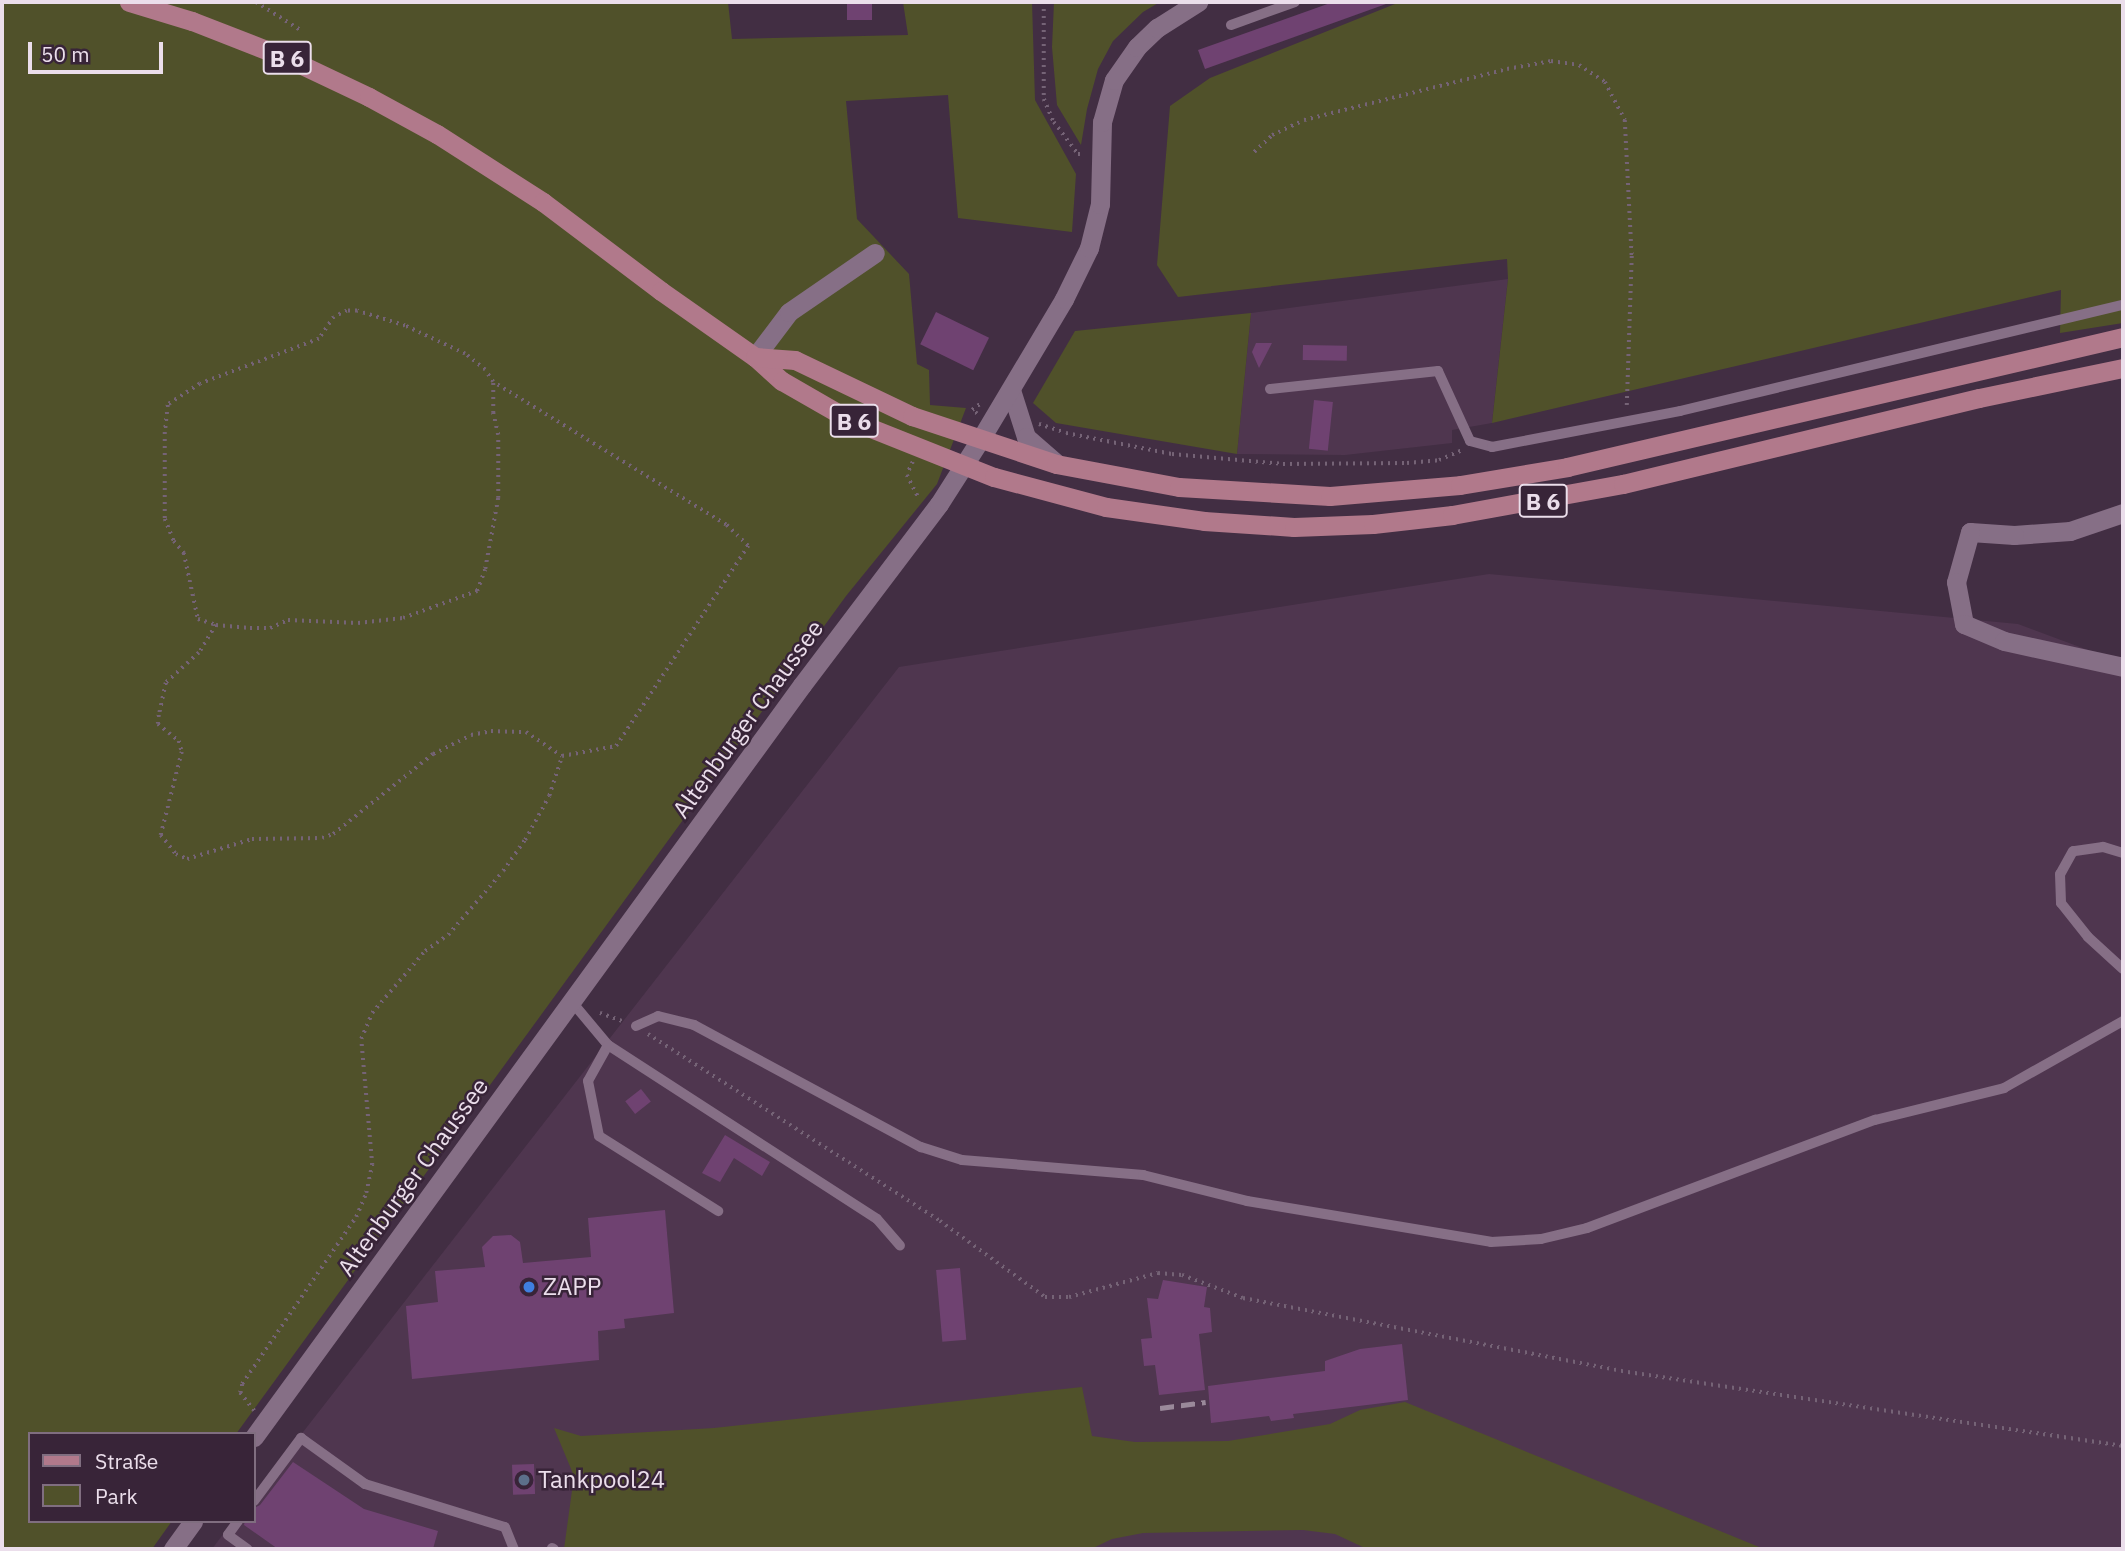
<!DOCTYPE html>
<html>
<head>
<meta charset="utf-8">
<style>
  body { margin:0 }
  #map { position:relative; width:2125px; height:1551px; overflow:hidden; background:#422e43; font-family:"IBM Plex Sans",sans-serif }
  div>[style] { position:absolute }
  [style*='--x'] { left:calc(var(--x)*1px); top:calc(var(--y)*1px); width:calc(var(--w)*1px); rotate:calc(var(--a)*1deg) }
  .built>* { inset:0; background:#4f364f }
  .green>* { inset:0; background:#50512a }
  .building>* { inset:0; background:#6f4271; transform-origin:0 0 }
  .path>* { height:3.5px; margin-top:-1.75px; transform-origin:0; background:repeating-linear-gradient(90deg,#756376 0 2px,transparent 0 7px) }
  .service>* { height:10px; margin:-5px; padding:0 5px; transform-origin:5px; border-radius:5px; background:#866f86 }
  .minor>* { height:19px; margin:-9.5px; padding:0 9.5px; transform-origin:9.5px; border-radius:9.5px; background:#866f86 }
  .tertiary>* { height:19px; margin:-9.5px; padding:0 9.5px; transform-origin:9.5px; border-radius:9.5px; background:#866f86 }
  .secondary>* { height:19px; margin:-9.5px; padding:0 9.5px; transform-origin:9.5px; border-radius:9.5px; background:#866f86 }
  .primary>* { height:19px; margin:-9.5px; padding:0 9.5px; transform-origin:9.5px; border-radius:9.5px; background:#b1798b }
  .rail>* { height:5px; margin-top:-2.5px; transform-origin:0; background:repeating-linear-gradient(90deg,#9a899a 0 14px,transparent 0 21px) }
  .dots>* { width:19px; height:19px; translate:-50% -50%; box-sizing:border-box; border:4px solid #382438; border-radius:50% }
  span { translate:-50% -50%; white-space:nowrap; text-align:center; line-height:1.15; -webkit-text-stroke:5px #382438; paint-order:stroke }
  .shield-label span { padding:2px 5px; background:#382438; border:2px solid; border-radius:5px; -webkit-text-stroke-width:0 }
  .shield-label { font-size:23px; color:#ebdeeb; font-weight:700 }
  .street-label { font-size:24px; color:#ebdeeb }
  .poi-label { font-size:24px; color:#ebdeeb }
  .left { translate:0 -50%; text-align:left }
  .frame { position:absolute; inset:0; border:4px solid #ebdeeb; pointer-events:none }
  .legend { position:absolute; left:28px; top:1432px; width:228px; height:91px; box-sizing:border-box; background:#382438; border:2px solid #806e80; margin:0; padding:9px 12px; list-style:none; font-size:21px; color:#ebdeeb }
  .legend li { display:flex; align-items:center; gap:14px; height:35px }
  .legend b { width:35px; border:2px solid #806e80 }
  .scale { position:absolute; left:28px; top:42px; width:135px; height:32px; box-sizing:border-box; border:4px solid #ebdeeb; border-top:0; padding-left:9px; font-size:21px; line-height:24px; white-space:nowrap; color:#ebdeeb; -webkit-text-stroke:5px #382438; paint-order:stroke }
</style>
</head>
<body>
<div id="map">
  <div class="built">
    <i style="clip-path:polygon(1508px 279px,1492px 423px,1452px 430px,1452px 443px,1345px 455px,1237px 454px,1251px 313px)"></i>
    <i style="clip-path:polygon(1489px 574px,2018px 624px,2123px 663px,2123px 1549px,212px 1549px,233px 1521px,254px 1521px,254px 1495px,899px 667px)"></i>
  </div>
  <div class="green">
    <i style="clip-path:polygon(2px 2px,728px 2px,732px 39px,908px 35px,903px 2px,1032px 2px,1035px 100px,1076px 174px,1072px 232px,958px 218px,948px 95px,846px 101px,857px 219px,909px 274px,917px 364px,929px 370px,930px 405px,966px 408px,937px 484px,846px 596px,236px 1434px,30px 1434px,30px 1521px,172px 1521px,152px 1549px,2px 1549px)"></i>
    <i style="clip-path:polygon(1054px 2px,1160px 2px,1143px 12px,1113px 41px,1098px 69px,1087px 109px,1081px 145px,1057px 105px,1052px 47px)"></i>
    <i style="clip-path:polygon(1400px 2px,2123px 2px,2123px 323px,2060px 333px,2061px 290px,1492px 423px,1508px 279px,1507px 259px,1178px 297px,1157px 265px,1170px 106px,1210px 78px)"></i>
    <i style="clip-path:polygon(1251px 313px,1237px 454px,1056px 423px,1033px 403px,1075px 331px)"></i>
    <i style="clip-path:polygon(1082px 1387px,1092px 1436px,1135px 1442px,1228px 1441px,1330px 1424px,1360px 1410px,1405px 1402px,1764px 1549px,1367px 1549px,1335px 1534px,1303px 1530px,1143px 1533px,1112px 1539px,1091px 1549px,564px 1549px,574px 1476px,554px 1428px,581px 1436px,714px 1428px)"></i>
  </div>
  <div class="building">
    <i style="left:847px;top:2px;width:25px;height:18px"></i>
    <i style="clip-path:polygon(1333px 2px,1386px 4px,1205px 69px,1198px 50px)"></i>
    <i style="left:936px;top:312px;width:59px;height:36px;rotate:26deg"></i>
    <i style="clip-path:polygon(1256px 343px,1272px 343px,1259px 368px,1252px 352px)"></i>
    <i style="left:1303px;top:345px;width:44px;height:15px;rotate:1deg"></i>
    <i style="left:1314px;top:400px;width:19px;height:49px;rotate:6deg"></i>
    <i style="left:641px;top:1089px;width:16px;height:20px;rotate:52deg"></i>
    <i style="clip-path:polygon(725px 1135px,770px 1162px,762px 1176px,734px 1158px,720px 1182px,702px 1173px)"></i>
    <i style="clip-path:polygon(665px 1210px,674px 1313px,624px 1319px,625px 1328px,598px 1331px,599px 1360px,412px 1379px,406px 1306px,438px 1302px,435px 1271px,485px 1267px,482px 1247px,493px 1236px,511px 1235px,520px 1242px,523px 1263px,591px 1257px,588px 1218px)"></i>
    <i style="left:960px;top:1268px;width:72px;height:24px;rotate:85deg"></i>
    <i style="clip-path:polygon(1163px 1280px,1207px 1287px,1204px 1307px,1210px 1308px,1212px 1332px,1199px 1334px,1205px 1390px,1159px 1395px,1155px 1365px,1144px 1366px,1141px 1339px,1152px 1338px,1147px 1298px,1158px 1299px)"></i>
    <i style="clip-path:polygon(1402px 1344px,1408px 1400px,1293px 1414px,1294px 1418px,1271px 1421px,1269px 1416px,1211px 1423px,1208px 1386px,1325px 1371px,1325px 1361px,1360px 1349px)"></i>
    <i style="clip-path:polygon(293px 1462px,364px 1509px,438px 1531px,433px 1549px,278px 1549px,244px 1525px,245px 1521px,254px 1521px,254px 1508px,260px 1505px)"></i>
    <i style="left:534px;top:1464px;width:30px;height:22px;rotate:88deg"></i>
  </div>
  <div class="path">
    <i style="--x:256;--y:2;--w:54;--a:32.2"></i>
    <i style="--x:1044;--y:2;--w:97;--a:90"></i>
    <i style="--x:1044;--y:99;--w:25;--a:67"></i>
    <i style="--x:1054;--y:122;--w:40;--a:53"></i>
    <i style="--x:1078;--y:154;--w:7;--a:0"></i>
    <i style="--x:1254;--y:152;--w:25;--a:-43"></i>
    <i style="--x:1272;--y:135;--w:35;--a:-25"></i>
    <i style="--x:1304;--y:120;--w:209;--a:-14.1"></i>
    <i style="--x:1507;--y:69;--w:45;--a:-10.3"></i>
    <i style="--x:1551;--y:61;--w:28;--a:8"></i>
    <i style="--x:1579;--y:65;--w:31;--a:33"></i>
    <i style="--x:1605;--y:82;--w:43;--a:62.2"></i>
    <i style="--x:1625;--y:120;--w:136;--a:87.1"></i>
    <i style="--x:1632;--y:256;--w:154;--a:91.9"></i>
    <i style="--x:977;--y:414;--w:6;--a:-141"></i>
    <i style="--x:972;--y:410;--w:10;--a:-37"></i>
    <i style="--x:1039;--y:424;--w:28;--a:18"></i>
    <i style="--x:1066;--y:433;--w:108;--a:11.2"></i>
    <i style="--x:1172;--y:454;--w:111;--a:5.1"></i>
    <i style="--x:1283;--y:464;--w:124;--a:-0.5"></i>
    <i style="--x:1407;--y:463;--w:32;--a:-5"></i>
    <i style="--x:1439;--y:460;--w:25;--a:-23"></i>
    <i style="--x:913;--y:462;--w:14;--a:115"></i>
    <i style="--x:907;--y:475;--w:27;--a:63"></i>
    <i style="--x:216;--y:625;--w:33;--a:121"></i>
    <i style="--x:199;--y:653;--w:45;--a:137.7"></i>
    <i style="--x:166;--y:683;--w:33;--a:102"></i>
    <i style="--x:159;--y:715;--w:9;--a:96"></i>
    <i style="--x:158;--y:724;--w:27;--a:39"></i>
    <i style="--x:179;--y:741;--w:11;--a:75"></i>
    <i style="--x:182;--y:752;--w:86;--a:104.2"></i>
    <i style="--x:161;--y:835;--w:24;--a:52"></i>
    <i style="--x:176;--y:854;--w:12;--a:24"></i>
    <i style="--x:187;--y:859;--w:68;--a:-17.1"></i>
    <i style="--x:252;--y:839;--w:70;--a:-0.8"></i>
    <i style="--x:322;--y:838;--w:12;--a:-20"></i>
    <i style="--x:333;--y:834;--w:128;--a:-38.7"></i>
    <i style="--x:433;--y:754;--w:42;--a:-26.6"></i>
    <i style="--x:471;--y:735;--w:20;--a:-11"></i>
    <i style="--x:491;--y:731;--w:35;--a:2"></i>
    <i style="--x:526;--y:732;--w:43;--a:33.7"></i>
    <i style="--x:600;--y:1013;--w:27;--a:20"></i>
    <i style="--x:648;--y:1034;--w:347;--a:32.6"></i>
    <i style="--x:940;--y:1221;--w:130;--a:35.9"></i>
    <i style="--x:1045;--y:1297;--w:24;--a:0"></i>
    <i style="--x:1069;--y:1297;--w:92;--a:-15.1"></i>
    <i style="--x:1158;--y:1273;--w:24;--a:5"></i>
    <i style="--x:1182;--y:1275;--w:65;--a:20.7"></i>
    <i style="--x:1243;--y:1298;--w:392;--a:10.9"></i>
    <i style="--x:1628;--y:1372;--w:501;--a:8.5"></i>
    <i style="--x:254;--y:1411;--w:23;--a:-128"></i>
    <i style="--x:240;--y:1393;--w:9;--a:-77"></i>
    <i style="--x:242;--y:1384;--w:202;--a:-55.7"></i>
    <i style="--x:356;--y:1217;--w:26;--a:-67"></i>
    <i style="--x:366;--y:1193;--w:29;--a:-78"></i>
    <i style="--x:372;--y:1165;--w:126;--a:-95"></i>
    <i style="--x:361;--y:1039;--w:28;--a:-67"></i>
    <i style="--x:372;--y:1013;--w:82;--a:-49.5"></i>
    <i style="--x:425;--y:951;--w:28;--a:-35"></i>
    <i style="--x:448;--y:935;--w:84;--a:-49.3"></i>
    <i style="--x:503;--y:871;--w:38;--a:-55"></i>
    <i style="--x:525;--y:840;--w:50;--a:-61.4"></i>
    <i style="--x:549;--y:796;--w:42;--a:-72"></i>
    <i style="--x:562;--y:756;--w:55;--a:-10.5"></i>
    <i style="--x:616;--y:746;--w:240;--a:-56.6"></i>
    <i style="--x:748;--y:546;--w:30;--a:-136"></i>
    <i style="--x:726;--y:525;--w:273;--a:-148.5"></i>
    <i style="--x:493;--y:382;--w:14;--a:-124"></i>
    <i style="--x:485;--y:370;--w:26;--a:-141"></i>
    <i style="--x:465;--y:354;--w:66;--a:-155"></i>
    <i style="--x:405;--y:326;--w:50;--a:-162.6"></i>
    <i style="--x:357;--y:311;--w:10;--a:180"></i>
    <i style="--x:347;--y:311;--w:14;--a:155"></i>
    <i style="--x:334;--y:317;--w:27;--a:124"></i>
    <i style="--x:319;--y:339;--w:127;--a:159.3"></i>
    <i style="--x:200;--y:384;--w:38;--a:147"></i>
    <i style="--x:168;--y:405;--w:27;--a:96"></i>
    <i style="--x:165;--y:432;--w:87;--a:90"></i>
    <i style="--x:165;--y:519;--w:24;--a:68"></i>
    <i style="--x:174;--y:541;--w:16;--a:50"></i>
    <i style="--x:184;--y:553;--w:67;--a:78"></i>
    <i style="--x:198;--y:619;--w:19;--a:18"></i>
    <i style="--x:216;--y:625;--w:34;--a:5"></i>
    <i style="--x:250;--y:628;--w:20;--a:0"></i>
    <i style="--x:270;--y:628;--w:20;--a:-24"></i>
    <i style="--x:288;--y:620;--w:70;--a:2.5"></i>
    <i style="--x:358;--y:623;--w:45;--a:-6.3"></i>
    <i style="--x:403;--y:618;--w:79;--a:-20"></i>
    <i style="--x:477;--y:591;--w:23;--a:-70"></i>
    <i style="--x:485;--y:569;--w:72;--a:-79.6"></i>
    <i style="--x:498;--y:498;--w:63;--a:-90"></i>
    <i style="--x:498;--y:435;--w:23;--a:-103"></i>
    <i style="--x:493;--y:413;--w:31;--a:-90"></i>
  </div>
  <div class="service">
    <i style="--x:1231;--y:25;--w:68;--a:-19.8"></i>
    <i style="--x:1270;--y:389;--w:169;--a:-6.1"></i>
    <i style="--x:1438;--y:371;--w:77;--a:65.4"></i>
    <i style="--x:1470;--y:441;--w:23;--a:15"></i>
    <i style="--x:1492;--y:447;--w:191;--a:-10.8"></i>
    <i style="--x:1680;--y:411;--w:456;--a:-13.5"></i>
    <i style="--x:2123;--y:853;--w:21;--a:-163"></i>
    <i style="--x:2103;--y:847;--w:30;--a:172"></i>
    <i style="--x:2073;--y:851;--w:26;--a:119"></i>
    <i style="--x:2060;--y:874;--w:29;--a:88"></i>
    <i style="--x:2061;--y:903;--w:43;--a:51.5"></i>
    <i style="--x:2088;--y:937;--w:47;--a:42.4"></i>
    <i style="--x:572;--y:1002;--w:56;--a:50.1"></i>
    <i style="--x:608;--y:1045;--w:41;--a:119.1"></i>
    <i style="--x:588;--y:1081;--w:56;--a:78.7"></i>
    <i style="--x:599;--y:1136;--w:141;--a:32.2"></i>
    <i style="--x:636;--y:1026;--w:24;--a:-24"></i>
    <i style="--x:658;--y:1016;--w:37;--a:14"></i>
    <i style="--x:694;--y:1025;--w:258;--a:28.3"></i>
    <i style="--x:921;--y:1147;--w:43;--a:17.6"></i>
    <i style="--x:962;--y:1160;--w:182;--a:4.7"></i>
    <i style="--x:1143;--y:1175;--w:107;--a:14"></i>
    <i style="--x:1247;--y:1201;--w:247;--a:9.5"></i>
    <i style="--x:1491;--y:1242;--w:50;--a:-3.4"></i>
    <i style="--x:1541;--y:1239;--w:47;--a:-13.4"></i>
    <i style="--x:1587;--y:1228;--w:308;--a:-20.6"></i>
    <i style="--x:1875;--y:1120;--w:133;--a:-13.9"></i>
    <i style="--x:2004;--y:1088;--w:137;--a:-29.4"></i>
    <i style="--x:608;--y:1045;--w:320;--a:32.9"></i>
    <i style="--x:877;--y:1219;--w:35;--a:49"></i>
    <i style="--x:254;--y:1501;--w:79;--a:-53.3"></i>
    <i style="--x:301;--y:1438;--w:79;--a:35.7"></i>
    <i style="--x:365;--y:1484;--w:146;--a:17.1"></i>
    <i style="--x:505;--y:1527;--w:24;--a:68"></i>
    <i style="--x:238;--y:1521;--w:17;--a:126"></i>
    <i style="--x:228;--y:1535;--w:24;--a:36"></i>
    <i style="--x:552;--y:1548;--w:2;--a:27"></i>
  </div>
  <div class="minor">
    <i style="--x:755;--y:357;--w:56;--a:-52.9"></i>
    <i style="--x:789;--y:312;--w:104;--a:-34.5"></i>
    <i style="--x:2123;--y:513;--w:56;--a:161.2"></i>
    <i style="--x:2070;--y:531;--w:56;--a:175.9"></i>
    <i style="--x:2014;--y:535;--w:44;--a:-176.1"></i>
    <i style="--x:1970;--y:532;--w:52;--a:105.6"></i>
    <i style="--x:1956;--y:582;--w:43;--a:79.2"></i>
    <i style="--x:1964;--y:624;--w:43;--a:23"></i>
    <i style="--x:2004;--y:641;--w:122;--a:12.3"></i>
  </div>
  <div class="tertiary">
    <i style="--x:1011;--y:390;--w:49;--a:72.3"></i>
    <i style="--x:1026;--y:437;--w:40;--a:41"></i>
    <i style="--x:980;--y:440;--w:164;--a:-59.2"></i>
    <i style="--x:1064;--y:299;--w:57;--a:-63.9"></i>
    <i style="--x:1089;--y:248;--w:45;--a:-76"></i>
    <i style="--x:1100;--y:204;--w:82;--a:-88.6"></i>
    <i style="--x:1102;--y:122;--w:44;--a:-74.1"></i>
    <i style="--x:1114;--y:80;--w:40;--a:-55.1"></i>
    <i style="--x:1137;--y:47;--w:28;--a:-44"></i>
    <i style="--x:1157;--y:28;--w:49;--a:-32.4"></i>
  </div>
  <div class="secondary">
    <i style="--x:254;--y:1437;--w:930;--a:-53.92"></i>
    <i style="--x:802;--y:685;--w:227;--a:-52.9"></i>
    <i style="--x:939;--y:504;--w:76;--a:-57.4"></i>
    <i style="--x:173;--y:1549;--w:34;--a:-54"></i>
  </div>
  <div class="primary">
    <i style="--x:129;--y:2;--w:66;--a:16.8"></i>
    <i style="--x:192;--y:21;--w:102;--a:21.3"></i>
    <i style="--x:287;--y:58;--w:91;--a:25.4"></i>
    <i style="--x:369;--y:97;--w:77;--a:28.6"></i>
    <i style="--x:437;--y:134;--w:126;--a:32.7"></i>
    <i style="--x:543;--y:202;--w:148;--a:37"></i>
    <i style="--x:661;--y:291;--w:115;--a:35.1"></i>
    <i style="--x:755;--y:357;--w:36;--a:42"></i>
    <i style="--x:782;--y:381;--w:76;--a:29.9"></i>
    <i style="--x:848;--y:419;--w:157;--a:21.7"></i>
    <i style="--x:994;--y:477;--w:116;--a:15"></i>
    <i style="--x:1106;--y:507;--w:99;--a:8.1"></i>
    <i style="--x:1204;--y:521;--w:90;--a:3.8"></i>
    <i style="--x:1294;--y:527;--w:79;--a:-2.2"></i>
    <i style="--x:1373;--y:524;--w:80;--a:-6.5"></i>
    <i style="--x:1452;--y:515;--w:174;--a:-10.3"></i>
    <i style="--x:1623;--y:484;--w:366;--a:-13.6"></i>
    <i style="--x:1979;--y:398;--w:147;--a:-11.8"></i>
    <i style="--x:755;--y:357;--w:40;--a:4.3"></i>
    <i style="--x:795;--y:360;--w:130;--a:25.6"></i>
    <i style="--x:912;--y:416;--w:152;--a:18.4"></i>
    <i style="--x:1056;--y:464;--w:125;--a:10.6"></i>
    <i style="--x:1179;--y:487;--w:151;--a:3.4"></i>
    <i style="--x:1330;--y:496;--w:130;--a:-4.8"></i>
    <i style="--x:1460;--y:485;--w:109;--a:-9.5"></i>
    <i style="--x:1567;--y:467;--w:571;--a:-13.16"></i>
  </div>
  <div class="rail">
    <i style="--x:1160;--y:1408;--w:46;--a:-7.4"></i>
  </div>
  <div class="dots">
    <i style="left:529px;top:1287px;background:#3f7fe0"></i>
    <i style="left:524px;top:1480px;background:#5c6f8a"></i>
  </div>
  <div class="shield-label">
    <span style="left:287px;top:58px">B 6</span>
    <span style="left:854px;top:421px">B 6</span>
    <span style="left:1543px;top:501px">B 6</span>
  </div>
  <div class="street-label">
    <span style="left:748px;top:719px;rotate:-54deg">Altenburger Chaussee</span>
    <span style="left:413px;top:1177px;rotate:-54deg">Altenburger Chaussee</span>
  </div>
  <div class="poi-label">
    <span class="left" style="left:543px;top:1287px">ZAPP</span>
    <span class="left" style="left:538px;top:1480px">Tankpool24</span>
  </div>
  <div class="frame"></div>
  <ul class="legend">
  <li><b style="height:9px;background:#b1798b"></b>Straße</li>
  <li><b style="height:19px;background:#50512a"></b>Park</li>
  </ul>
  <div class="scale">50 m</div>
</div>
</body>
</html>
